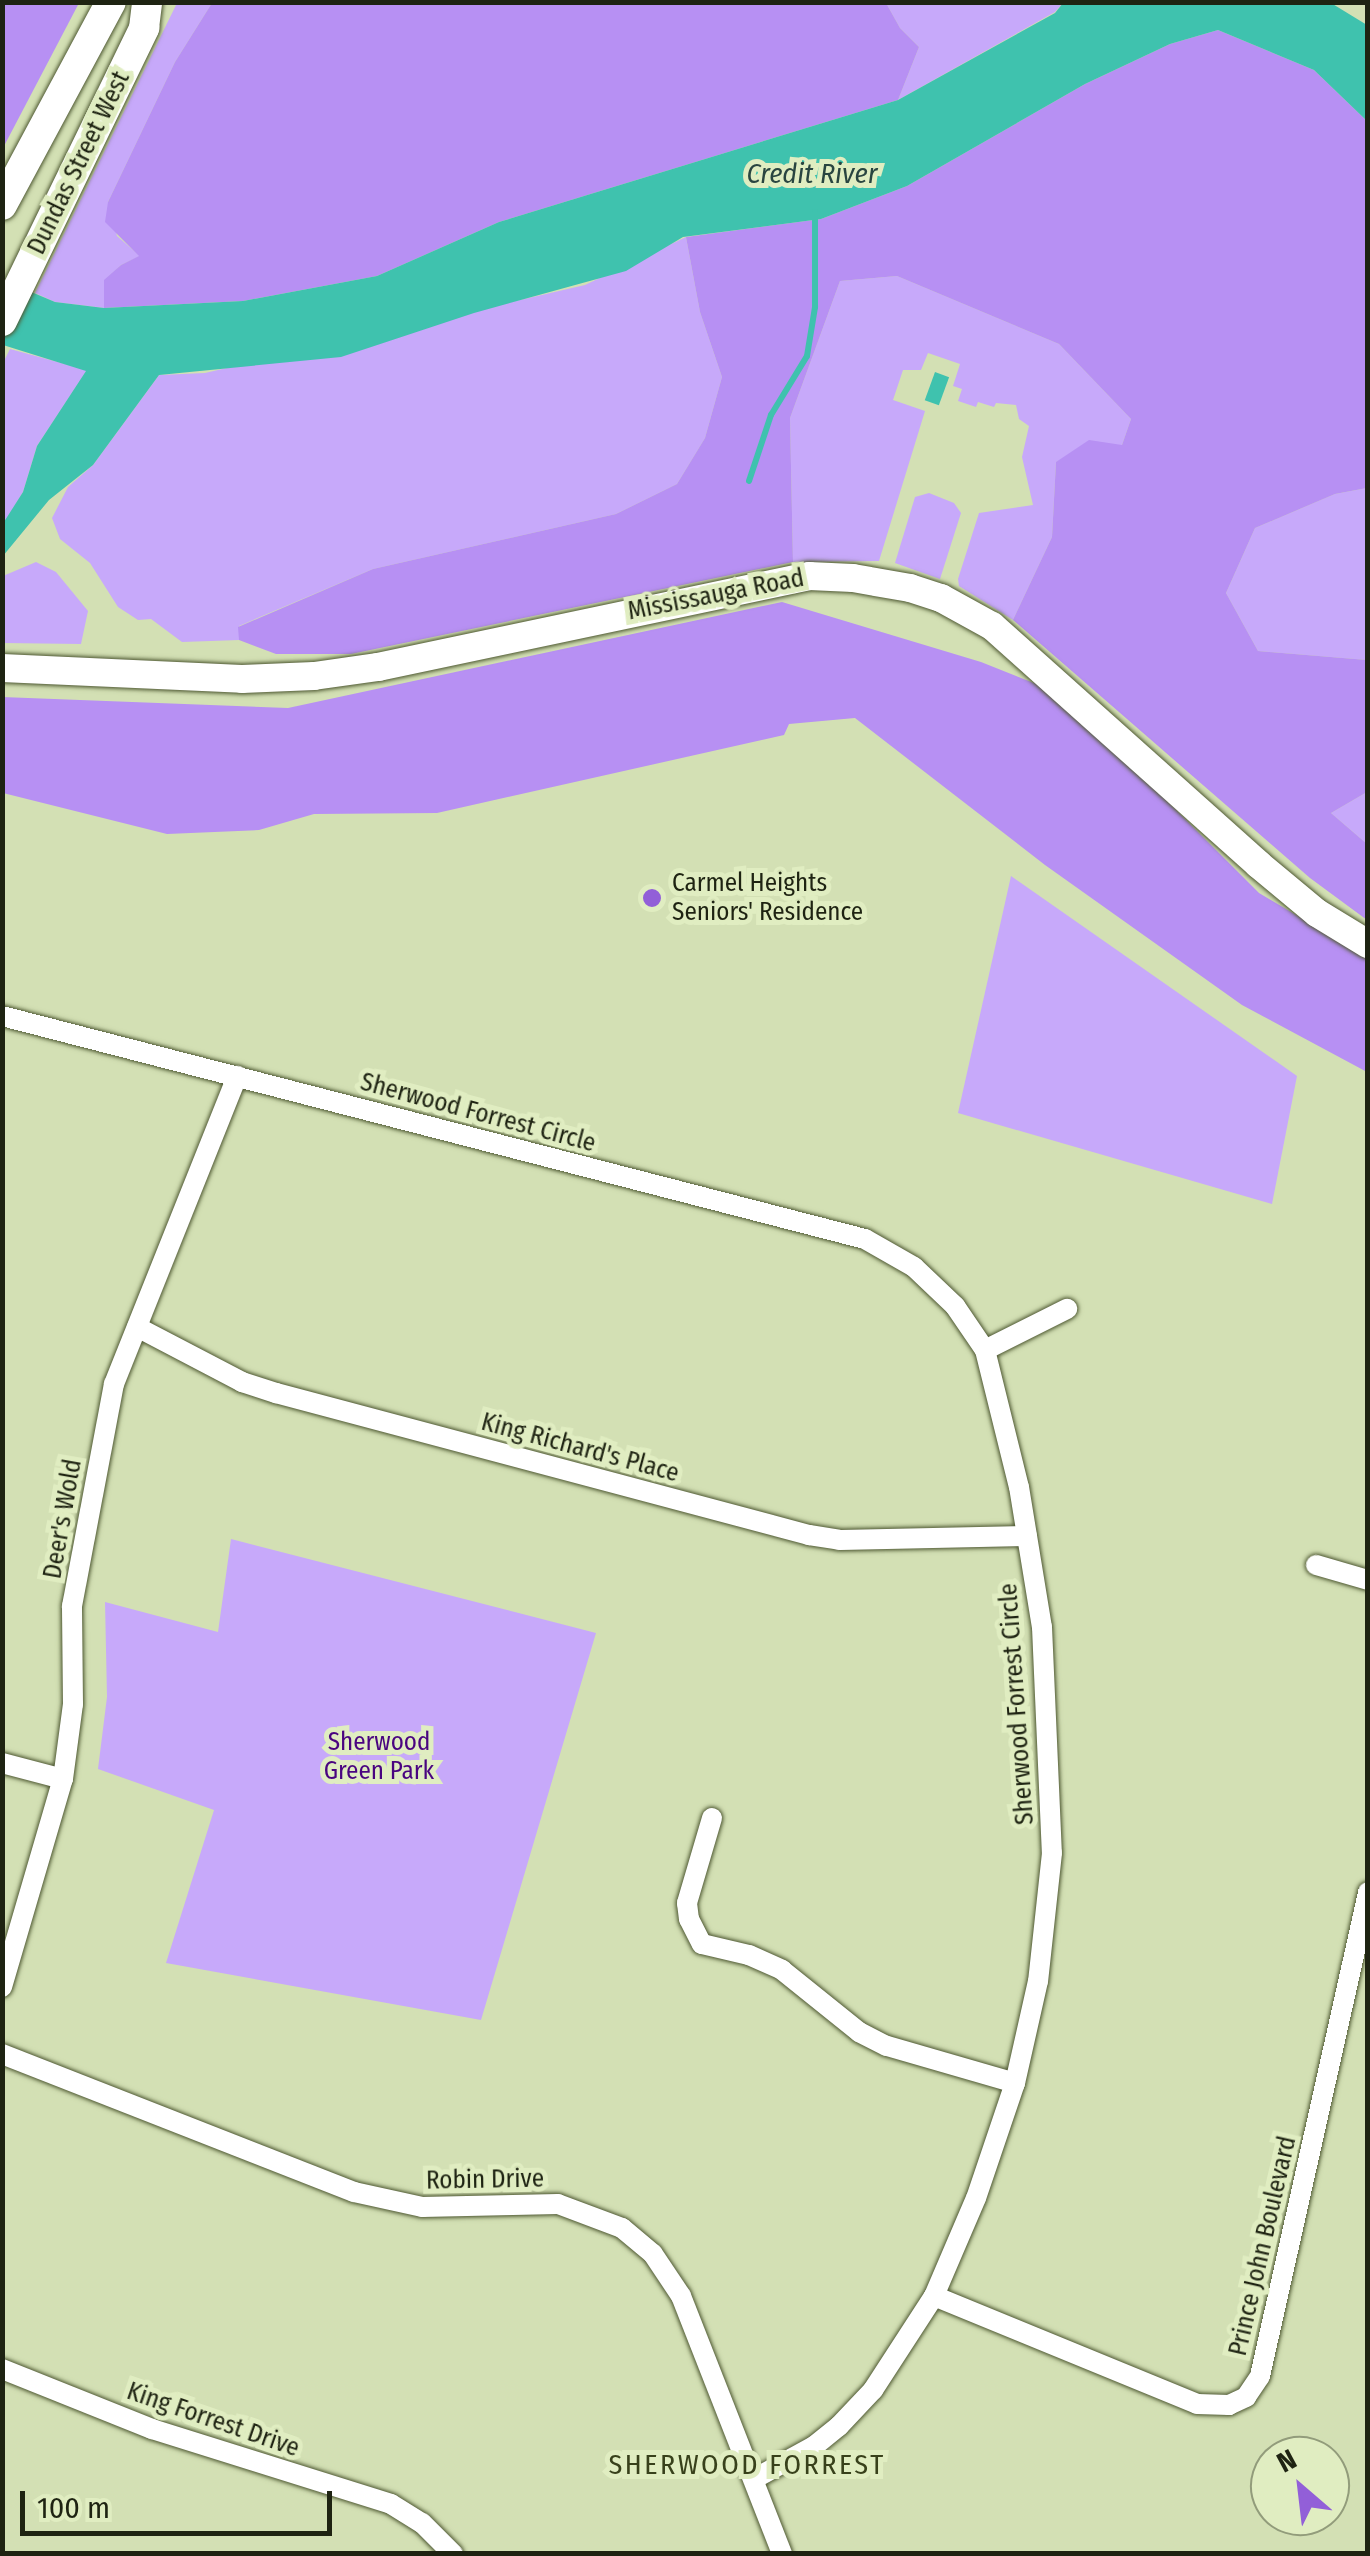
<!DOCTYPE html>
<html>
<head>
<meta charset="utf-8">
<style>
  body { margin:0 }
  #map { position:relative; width:1370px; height:2556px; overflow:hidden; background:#d3e0b4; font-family:"Fira Sans Condensed",sans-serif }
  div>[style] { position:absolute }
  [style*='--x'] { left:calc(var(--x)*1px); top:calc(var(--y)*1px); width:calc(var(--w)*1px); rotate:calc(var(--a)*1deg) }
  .green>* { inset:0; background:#c7a9fa }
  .forest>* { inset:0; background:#b790f3 }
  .water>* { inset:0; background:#3fc2ae; transform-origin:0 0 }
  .stream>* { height:6px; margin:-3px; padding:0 3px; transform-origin:3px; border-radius:3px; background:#3fc2ae }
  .roads { filter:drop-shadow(0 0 2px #4e5832) drop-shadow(0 0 2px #4e5832) }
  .minor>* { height:20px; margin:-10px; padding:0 10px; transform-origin:10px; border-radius:10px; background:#fff }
  .secondary>* { height:28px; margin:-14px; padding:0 14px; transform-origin:14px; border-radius:14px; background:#fff }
  .primary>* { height:30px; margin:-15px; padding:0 15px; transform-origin:15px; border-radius:15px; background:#fff }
  .dots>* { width:28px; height:28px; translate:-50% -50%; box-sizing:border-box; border:5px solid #e0edc1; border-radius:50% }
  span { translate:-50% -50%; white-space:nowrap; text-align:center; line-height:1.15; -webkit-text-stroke:10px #e0edc1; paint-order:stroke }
  .street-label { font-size:25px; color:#1e2312 }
  .poi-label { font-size:25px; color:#1e2312 }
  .left { translate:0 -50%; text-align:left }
  .park-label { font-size:25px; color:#490480 }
  .water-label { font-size:28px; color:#294540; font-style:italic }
  .neighbourhood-label { font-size:28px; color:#38411b; letter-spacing:2.5px }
  .frame { position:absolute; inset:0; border:5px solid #1e2312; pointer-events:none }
  .north { position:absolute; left:1250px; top:2436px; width:100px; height:100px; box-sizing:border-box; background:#e0edc1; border:2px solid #929c7b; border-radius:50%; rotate:332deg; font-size:28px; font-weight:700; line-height:40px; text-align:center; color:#1e2312 }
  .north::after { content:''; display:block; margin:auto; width:35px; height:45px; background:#925fd8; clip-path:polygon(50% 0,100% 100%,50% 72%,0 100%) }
  .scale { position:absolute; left:20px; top:2491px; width:312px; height:45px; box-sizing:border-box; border:5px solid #1e2312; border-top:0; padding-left:12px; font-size:30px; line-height:35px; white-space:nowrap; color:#1e2312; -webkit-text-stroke:8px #e0edc1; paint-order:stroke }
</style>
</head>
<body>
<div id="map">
  <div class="green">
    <i style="clip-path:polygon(177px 3px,212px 3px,175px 62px,108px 202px,117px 236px,140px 256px,121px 265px,105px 280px,104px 308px,55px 302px,35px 293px)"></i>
    <i style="clip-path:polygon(886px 3px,1063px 3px,1055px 12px,898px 100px,919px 47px,900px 28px)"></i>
    <i style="clip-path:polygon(686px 237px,700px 312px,722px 377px,705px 438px,677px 484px,616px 514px,373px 569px,239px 626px,239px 640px,182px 642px,151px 619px,138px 620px,118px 607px,90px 563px,60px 539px,52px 518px,68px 487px,93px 465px,159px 375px,205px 373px,585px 285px)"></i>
    <i style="clip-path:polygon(897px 276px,1059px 344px,1131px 419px,1122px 445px,1056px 462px,1052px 537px,1013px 620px,959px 586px,958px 579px,979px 513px,1033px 505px,1022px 457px,1029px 426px,1019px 419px,1016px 405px,996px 403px,994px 407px,978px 402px,976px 407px,958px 401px,962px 389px,953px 386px,960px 364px,928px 353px,921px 370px,903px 370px,893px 400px,925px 411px,879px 561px,793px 562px,790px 418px,840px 281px)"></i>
    <i style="clip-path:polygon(10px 349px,87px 370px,37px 446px,23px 492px,3px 525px,2px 365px)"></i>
    <i style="clip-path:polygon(1367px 488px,1367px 660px,1258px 651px,1226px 593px,1255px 528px,1335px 494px)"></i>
    <i style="clip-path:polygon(929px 493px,954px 503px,961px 513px,940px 579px,895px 563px,915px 497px)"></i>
    <i style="clip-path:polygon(36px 562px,56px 572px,88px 611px,81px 644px,3px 643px,3px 576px)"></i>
    <i style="clip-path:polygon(1367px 792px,1367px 844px,1331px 813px)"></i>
    <i style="clip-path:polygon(1011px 876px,1297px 1076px,1272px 1204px,958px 1113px)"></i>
    <i style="clip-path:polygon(231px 1539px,596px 1633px,481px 2020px,166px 1963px,214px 1810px,98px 1769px,107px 1697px,105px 1602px,218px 1632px)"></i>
  </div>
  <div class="forest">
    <i style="clip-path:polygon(3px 2px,79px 3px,3px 148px,2px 3px)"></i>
    <i style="clip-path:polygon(212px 3px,886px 3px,900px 28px,919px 47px,898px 100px,499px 222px,377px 276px,243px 301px,104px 308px,104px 280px,121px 265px,139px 256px,105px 222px,108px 202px,175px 62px)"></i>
    <i style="clip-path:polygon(1218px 30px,1314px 70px,1367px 121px,1367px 488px,1335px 494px,1255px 528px,1226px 593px,1258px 651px,1367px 660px,1367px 792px,1331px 813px,1367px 844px,1367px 920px,1310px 878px,1013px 620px,1052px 537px,1056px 462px,1089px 440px,1122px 445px,1131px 419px,1059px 344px,897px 276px,840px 281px,790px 418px,793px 562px,351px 654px,276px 654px,239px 640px,238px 627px,373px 569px,616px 514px,677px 484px,705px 438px,722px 377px,700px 312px,686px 237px,821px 219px,907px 186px,1085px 84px,1170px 44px)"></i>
    <i style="clip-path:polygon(782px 602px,981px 662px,1059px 693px,1259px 893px,1367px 957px,1367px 1072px,1242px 1005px,1045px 865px,855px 718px,789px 724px,784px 735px,437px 813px,314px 814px,259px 830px,167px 834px,3px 793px,2px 697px,288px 708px)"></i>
  </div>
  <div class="water">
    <i style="clip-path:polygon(1063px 3px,1331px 3px,1367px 25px,1367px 121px,1314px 70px,1218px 30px,1170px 44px,1085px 84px,907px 186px,821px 219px,683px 237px,626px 271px,474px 313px,341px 357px,159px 375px,93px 465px,49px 500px,3px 556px,2px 525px,23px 492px,37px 446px,86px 371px,3px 345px,3px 280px,55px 302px,104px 308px,243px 301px,377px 276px,499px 222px,898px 100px,1055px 13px)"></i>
    <i style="left:935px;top:372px;width:15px;height:30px;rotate:20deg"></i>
  </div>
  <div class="stream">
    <i style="--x:749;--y:481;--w:70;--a:-71.6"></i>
    <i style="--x:771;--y:415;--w:69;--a:-58.6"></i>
    <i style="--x:807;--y:356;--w:50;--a:-80.7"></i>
    <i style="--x:815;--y:307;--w:95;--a:-90"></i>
  </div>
  <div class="roads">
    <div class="minor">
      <i style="--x:2;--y:1016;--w:891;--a:14.49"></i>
      <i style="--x:865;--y:1239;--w:56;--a:29.7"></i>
      <i style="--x:914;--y:1267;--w:57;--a:43.6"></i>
      <i style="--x:955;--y:1306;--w:53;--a:55.7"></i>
      <i style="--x:985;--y:1350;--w:141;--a:76.1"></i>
      <i style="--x:1019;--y:1487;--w:142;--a:80.7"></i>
      <i style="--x:1042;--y:1627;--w:226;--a:87.5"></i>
      <i style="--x:1052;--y:1853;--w:129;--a:96.2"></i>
      <i style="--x:1038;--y:1981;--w:105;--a:102.7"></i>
      <i style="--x:1015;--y:2083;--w:121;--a:108.7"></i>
      <i style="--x:976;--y:2198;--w:107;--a:113.2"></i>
      <i style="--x:934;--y:2296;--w:112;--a:123"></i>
      <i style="--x:873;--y:2390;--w:50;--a:133.4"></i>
      <i style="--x:839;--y:2426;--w:32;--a:141"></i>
      <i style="--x:814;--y:2446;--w:68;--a:151.2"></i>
      <i style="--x:137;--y:1327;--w:119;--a:27.6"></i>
      <i style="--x:242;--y:1382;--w:36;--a:18"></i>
      <i style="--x:276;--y:1393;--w:552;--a:14.92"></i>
      <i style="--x:809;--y:1535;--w:30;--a:9"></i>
      <i style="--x:839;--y:1540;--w:188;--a:-1.2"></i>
      <i style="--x:985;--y:1350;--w:92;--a:-26.6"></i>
      <i style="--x:1316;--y:1565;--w:54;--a:16.1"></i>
      <i style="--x:2;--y:1763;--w:63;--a:14.7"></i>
      <i style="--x:712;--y:1818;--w:89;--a:106.4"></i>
      <i style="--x:687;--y:1903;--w:16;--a:83"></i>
      <i style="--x:689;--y:1919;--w:28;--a:63"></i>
      <i style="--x:702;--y:1944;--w:48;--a:13.2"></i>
      <i style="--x:749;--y:1955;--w:36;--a:24"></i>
      <i style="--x:782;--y:1970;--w:99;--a:38.8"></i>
      <i style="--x:859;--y:2032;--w:31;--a:27"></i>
      <i style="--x:887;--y:2046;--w:133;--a:16.1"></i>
      <i style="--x:2;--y:1987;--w:217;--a:-73.7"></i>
      <i style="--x:63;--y:1779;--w:76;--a:-82.4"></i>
      <i style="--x:73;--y:1704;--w:98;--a:-90.6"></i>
      <i style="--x:72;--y:1606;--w:226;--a:-79.3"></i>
      <i style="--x:114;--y:1384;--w:332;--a:-68.2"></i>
      <i style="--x:2;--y:2054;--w:378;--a:21.4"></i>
      <i style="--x:354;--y:2192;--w:70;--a:12.4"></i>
      <i style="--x:422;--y:2207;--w:136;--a:-1.3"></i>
      <i style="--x:558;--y:2204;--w:68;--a:20.6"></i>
      <i style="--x:622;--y:2228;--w:40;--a:40"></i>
      <i style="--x:653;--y:2254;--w:50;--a:56.3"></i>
      <i style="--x:681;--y:2296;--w:277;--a:68.6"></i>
      <i style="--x:934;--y:2296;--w:284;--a:22.3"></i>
      <i style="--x:1197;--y:2404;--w:32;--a:2"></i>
      <i style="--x:1229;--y:2405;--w:19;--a:-25"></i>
      <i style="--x:1246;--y:2397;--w:25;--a:-56"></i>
      <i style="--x:1260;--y:2376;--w:496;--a:-77.4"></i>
      <i style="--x:2;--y:2369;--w:162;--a:21.8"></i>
      <i style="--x:152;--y:2429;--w:250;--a:17.4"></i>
      <i style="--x:391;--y:2504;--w:36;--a:32"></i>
      <i style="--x:422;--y:2523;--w:44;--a:45"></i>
    </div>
    <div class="secondary">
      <i style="--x:2;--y:668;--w:240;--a:2.6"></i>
      <i style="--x:242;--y:679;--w:72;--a:-2.4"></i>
      <i style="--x:314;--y:676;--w:65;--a:-8"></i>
      <i style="--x:378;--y:667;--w:441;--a:-11.9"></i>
      <i style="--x:809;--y:576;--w:44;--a:2.6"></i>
      <i style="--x:853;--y:578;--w:58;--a:10"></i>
      <i style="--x:910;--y:588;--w:33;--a:18"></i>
      <i style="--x:941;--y:598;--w:58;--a:28.8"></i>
      <i style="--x:992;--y:626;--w:357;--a:41.8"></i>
      <i style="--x:1258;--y:864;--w:77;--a:39.7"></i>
      <i style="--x:1317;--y:913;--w:60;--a:31.3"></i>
    </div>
    <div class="primary">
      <i style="--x:2;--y:205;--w:230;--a:-61.8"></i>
      <i style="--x:2;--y:321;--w:326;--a:-64.1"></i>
      <i style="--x:144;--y:28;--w:26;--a:-83"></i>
    </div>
  </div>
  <div class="dots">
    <i style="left:652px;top:898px;background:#925fd8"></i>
  </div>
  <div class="street-label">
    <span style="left:79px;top:163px;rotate:-64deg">Dundas Street West</span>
    <span style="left:716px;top:595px;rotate:-11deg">Mississauga Road</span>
    <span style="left:478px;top:1113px;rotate:15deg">Sherwood Forrest Circle</span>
    <span style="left:580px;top:1448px;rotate:15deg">King Richard's Place</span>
    <span style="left:63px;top:1519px;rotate:-80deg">Deer's Wold</span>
    <span style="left:1017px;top:1704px;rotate:-94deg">Sherwood Forrest Circle</span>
    <span style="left:485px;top:2180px;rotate:-1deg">Robin Drive</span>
    <span style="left:1263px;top:2246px;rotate:-77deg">Prince John Boulevard</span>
    <span style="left:213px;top:2420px;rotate:19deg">King Forrest Drive</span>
  </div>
  <div class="poi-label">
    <span class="left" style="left:672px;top:898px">Carmel Heights<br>Seniors' Residence</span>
  </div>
  <div class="park-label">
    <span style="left:379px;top:1757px">Sherwood<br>Green Park</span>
  </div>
  <div class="water-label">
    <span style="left:812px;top:174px">Credit River</span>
  </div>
  <div class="neighbourhood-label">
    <span style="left:747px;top:2465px">SHERWOOD FORREST</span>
  </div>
  <div class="frame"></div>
  <div class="north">N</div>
  <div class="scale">100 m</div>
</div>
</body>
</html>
